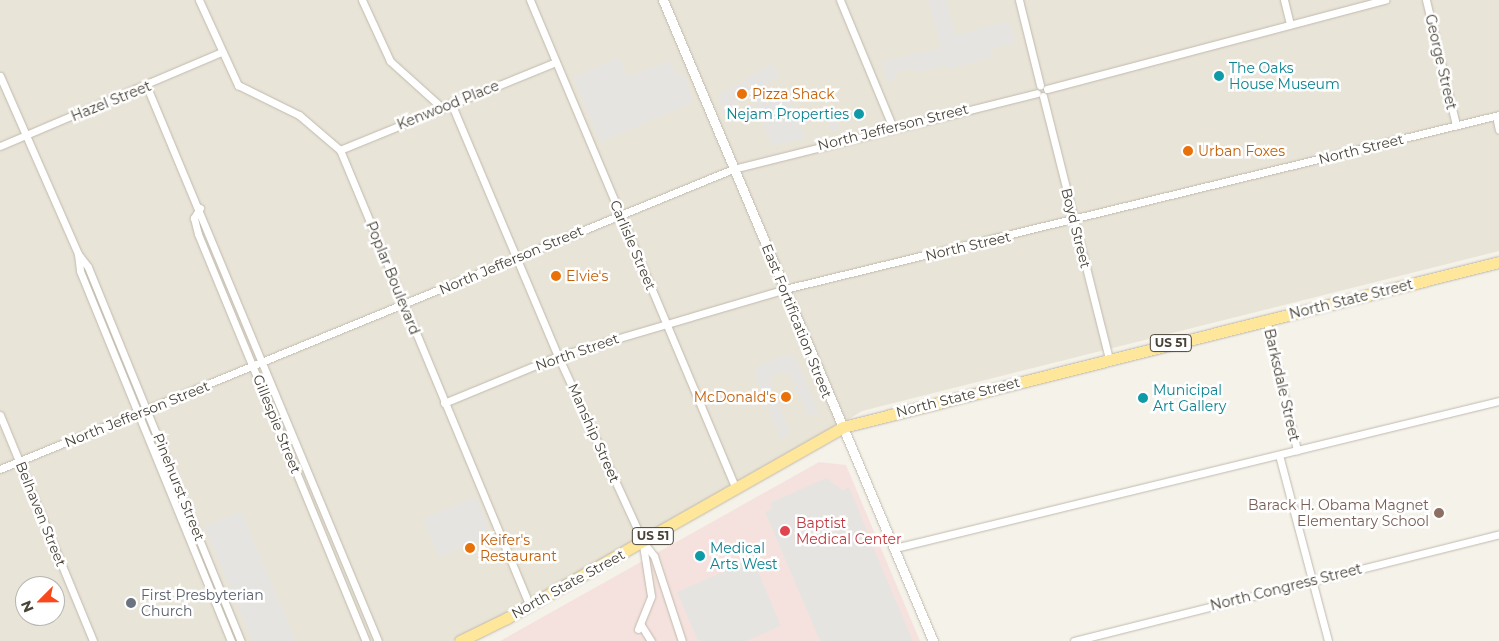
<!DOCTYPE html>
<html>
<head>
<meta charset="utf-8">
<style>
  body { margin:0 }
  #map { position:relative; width:1499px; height:641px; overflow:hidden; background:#f5f2ea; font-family:Montserrat,sans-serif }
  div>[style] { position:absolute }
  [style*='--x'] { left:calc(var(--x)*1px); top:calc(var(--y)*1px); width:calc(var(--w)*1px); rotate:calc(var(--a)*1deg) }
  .residential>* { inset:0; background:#e9e4d8 }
  .medical>* { inset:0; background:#f5e2de }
  .parking>* { inset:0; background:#e6e4e1; transform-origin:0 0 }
  .roads { filter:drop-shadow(0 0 1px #c0baac) drop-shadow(0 0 1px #c0baac) }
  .minor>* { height:7px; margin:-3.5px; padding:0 3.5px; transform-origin:3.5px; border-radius:3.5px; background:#fff }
  .tertiary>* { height:9px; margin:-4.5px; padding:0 4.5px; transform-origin:4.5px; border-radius:4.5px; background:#fff }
  .primary>* { height:11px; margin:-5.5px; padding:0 5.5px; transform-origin:5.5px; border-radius:5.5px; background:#fee69a }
  .dots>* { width:14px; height:14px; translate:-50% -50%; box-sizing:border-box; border:2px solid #fff; border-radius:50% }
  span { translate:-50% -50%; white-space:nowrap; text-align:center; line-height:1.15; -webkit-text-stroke:5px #fff; paint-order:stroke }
  .shield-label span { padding:1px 4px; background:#fff; border:1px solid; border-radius:4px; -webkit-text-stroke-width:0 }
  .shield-label { font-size:12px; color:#494338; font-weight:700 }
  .street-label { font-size:14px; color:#494338 }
  .culture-label { font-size:14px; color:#0d838f }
  .left { translate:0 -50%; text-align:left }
  .right { translate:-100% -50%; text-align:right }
  .food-label { font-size:14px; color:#c56008 }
  .education-label { font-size:14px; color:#785e54 }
  .health-label { font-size:14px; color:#be3a42 }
  .worship-label { font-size:14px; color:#5b616d }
  .north { position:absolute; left:15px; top:576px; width:50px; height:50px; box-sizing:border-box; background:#fff; border:1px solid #b6b4af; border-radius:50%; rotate:247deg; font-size:14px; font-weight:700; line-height:20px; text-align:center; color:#494338 }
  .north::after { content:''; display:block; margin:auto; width:18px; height:22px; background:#f9491c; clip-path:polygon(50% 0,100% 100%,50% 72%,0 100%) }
</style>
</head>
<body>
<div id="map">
  <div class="residential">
    <i style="clip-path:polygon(evenodd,0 0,1499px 0,1499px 251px,862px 411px,736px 490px,530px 605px,452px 641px,0 641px,0 0,25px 586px,55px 586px,55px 616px,25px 616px,25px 586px)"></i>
  </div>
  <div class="medical">
    <i style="clip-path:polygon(819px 462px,846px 465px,920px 641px,500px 641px)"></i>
  </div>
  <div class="parking">
    <i style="clip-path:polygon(928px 0,946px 0,956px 35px,1008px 21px,1016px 43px,991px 49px,993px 57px,948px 69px,946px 65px,915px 73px,913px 68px,895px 73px,896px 79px,887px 81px,882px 61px,941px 48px)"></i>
    <i style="clip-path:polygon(619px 58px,627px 76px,670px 61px,678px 76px,684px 75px,694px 102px,600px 142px,573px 77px)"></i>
    <i style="left:772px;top:63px;width:15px;height:60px;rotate:58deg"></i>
    <i style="clip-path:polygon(726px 91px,739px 120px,729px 123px,720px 101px,720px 93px)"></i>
    <i style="clip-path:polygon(786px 91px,805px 138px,772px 146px,754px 100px)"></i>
    <i style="clip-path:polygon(834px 110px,839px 130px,832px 132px,825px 115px)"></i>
    <i style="clip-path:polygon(782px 356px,795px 356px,819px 413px,809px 417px,789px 373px,777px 372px,770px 382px,790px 432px,781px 440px,755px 374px,757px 366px)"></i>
    <i style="clip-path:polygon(826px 478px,843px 490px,849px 487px,870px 538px,864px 542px,871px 542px,913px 641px,820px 641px,765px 512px,772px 509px,770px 503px)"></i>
    <i style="left:476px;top:497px;width:42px;height:57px;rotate:68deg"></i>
    <i style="left:241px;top:511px;width:141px;height:40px;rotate:67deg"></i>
    <i style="clip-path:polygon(753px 559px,781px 626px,746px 641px,698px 641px,677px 592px)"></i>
  </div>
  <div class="roads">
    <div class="minor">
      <i style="--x:199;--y:0;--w:94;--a:65.4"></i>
      <i style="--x:238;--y:85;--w:68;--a:26.2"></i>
      <i style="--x:299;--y:115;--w:54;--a:40.5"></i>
      <i style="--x:340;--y:150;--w:493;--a:67.4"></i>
      <i style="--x:362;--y:0;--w:67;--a:65.3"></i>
      <i style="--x:390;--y:61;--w:69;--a:42"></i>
      <i style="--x:530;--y:0;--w:531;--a:67.16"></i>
      <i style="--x:840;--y:0;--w:139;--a:67.5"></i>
      <i style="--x:1019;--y:0;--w:88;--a:76.1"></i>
      <i style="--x:1284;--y:0;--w:25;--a:76"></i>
      <i style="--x:1426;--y:0;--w:129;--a:76.5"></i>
      <i style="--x:0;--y:76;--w:194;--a:66.3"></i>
      <i style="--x:78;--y:254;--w:16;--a:52"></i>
      <i style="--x:88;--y:267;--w:404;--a:67.8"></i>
      <i style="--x:147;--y:87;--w:600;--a:67.37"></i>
      <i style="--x:1047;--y:89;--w:350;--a:-14.8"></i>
      <i style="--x:1043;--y:96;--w:271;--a:75.9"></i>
      <i style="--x:451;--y:103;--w:275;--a:67.1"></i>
      <i style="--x:558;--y:356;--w:205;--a:65.4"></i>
      <i style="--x:643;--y:542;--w:18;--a:52"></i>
      <i style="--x:654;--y:556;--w:89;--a:71.8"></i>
      <i style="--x:1496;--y:116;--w:14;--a:78"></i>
      <i style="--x:0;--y:146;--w:240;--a:-23"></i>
      <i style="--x:340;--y:150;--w:233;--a:-22.2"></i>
      <i style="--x:200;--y:208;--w:12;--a:121"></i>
      <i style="--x:194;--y:218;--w:16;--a:76"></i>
      <i style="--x:198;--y:234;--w:440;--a:67.6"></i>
      <i style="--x:78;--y:254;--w:17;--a:83"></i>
      <i style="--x:80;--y:271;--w:400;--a:67.8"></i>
      <i style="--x:1266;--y:319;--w:135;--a:76.7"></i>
      <i style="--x:444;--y:403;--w:123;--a:-22.4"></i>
      <i style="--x:558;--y:356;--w:237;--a:-16.4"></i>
      <i style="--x:785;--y:289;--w:735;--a:-13.7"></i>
      <i style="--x:0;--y:415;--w:244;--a:67.6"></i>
      <i style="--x:1279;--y:455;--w:192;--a:75.2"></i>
      <i style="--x:0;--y:469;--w:792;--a:-22.26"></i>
      <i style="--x:733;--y:169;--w:313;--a:-14"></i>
      <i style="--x:895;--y:548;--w:622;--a:-13.68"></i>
      <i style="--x:641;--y:625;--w:19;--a:58"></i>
      <i style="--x:638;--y:629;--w:35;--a:-68"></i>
      <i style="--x:651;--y:596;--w:52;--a:-98.9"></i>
      <i style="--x:1074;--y:641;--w:438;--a:-14.1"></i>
    </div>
    <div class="tertiary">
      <i style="--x:663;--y:0;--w:696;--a:67.16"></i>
    </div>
    <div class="primary">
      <i style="--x:460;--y:641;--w:52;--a:-26.1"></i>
      <i style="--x:507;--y:618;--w:386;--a:-29.6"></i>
      <i style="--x:843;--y:427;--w:676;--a:-14.12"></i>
    </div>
  </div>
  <div class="dots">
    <i style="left:1219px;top:76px;background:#0f9aa8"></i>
    <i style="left:742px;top:94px;background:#e8710a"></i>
    <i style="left:859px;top:114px;background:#0f9aa8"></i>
    <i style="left:1188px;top:151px;background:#e8710a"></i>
    <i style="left:556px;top:276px;background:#e8710a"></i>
    <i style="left:786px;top:397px;background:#e8710a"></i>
    <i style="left:1143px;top:398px;background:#0f9aa8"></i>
    <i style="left:1439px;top:513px;background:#8d6e63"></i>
    <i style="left:785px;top:531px;background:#e0444e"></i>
    <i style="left:470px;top:548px;background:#e8710a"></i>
    <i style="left:700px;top:556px;background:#0f9aa8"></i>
    <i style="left:131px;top:603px;background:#6b7280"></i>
  </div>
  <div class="shield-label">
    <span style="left:1171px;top:343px">US 51</span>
    <span style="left:653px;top:536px">US 51</span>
  </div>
  <div class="street-label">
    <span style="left:1441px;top:62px;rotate:77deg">George Street</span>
    <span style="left:111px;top:101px;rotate:-22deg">Hazel Street</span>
    <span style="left:448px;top:105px;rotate:-22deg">Kenwood Place</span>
    <span style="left:893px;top:127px;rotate:-14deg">North Jefferson Street</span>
    <span style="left:1361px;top:149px;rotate:-14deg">North Street</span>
    <span style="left:1076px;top:228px;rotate:76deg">Boyd Street</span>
    <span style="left:633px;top:245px;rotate:67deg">Carlisle Street</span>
    <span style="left:968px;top:246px;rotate:-13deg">North Street</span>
    <span style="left:511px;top:260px;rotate:-23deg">North Jefferson Street</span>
    <span style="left:393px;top:278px;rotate:68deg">Poplar Boulevard</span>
    <span style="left:1351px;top:299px;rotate:-14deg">North State Street</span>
    <span style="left:797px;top:321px;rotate:68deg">East Fortification Street</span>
    <span style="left:577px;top:352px;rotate:-19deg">North Street</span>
    <span style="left:1282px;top:385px;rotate:77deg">Barksdale Street</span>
    <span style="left:958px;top:397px;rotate:-14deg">North State Street</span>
    <span style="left:137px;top:414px;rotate:-22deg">North Jefferson Street</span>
    <span style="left:277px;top:424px;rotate:68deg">Gillespie Street</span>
    <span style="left:594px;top:433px;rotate:66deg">Manship Street</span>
    <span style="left:179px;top:487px;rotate:68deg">Pinehurst Street</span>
    <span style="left:41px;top:514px;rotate:68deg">Belhaven Street</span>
    <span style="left:568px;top:584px;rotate:-29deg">North State Street</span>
    <span style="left:1286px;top:587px;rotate:-14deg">North Congress Street</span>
  </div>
  <div class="culture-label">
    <span class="left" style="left:1229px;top:76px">The Oaks<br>House Museum</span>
    <span class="right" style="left:849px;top:114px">Nejam Properties</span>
    <span class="left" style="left:1153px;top:398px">Municipal<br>Art Gallery</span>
    <span class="left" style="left:710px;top:556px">Medical<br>Arts West</span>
  </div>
  <div class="food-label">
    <span class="left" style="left:752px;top:94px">Pizza Shack</span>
    <span class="left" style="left:1198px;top:151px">Urban Foxes</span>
    <span class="left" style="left:566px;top:276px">Elvie's</span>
    <span class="right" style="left:776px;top:397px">McDonald's</span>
    <span class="left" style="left:480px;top:548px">Keifer's<br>Restaurant</span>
  </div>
  <div class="education-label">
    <span class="right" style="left:1429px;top:513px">Barack H. Obama Magnet<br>Elementary School</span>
  </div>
  <div class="health-label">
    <span class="left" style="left:796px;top:531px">Baptist<br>Medical Center</span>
  </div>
  <div class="worship-label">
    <span class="left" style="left:141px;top:603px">First Presbyterian<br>Church</span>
  </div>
  <div class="north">N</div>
</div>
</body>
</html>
